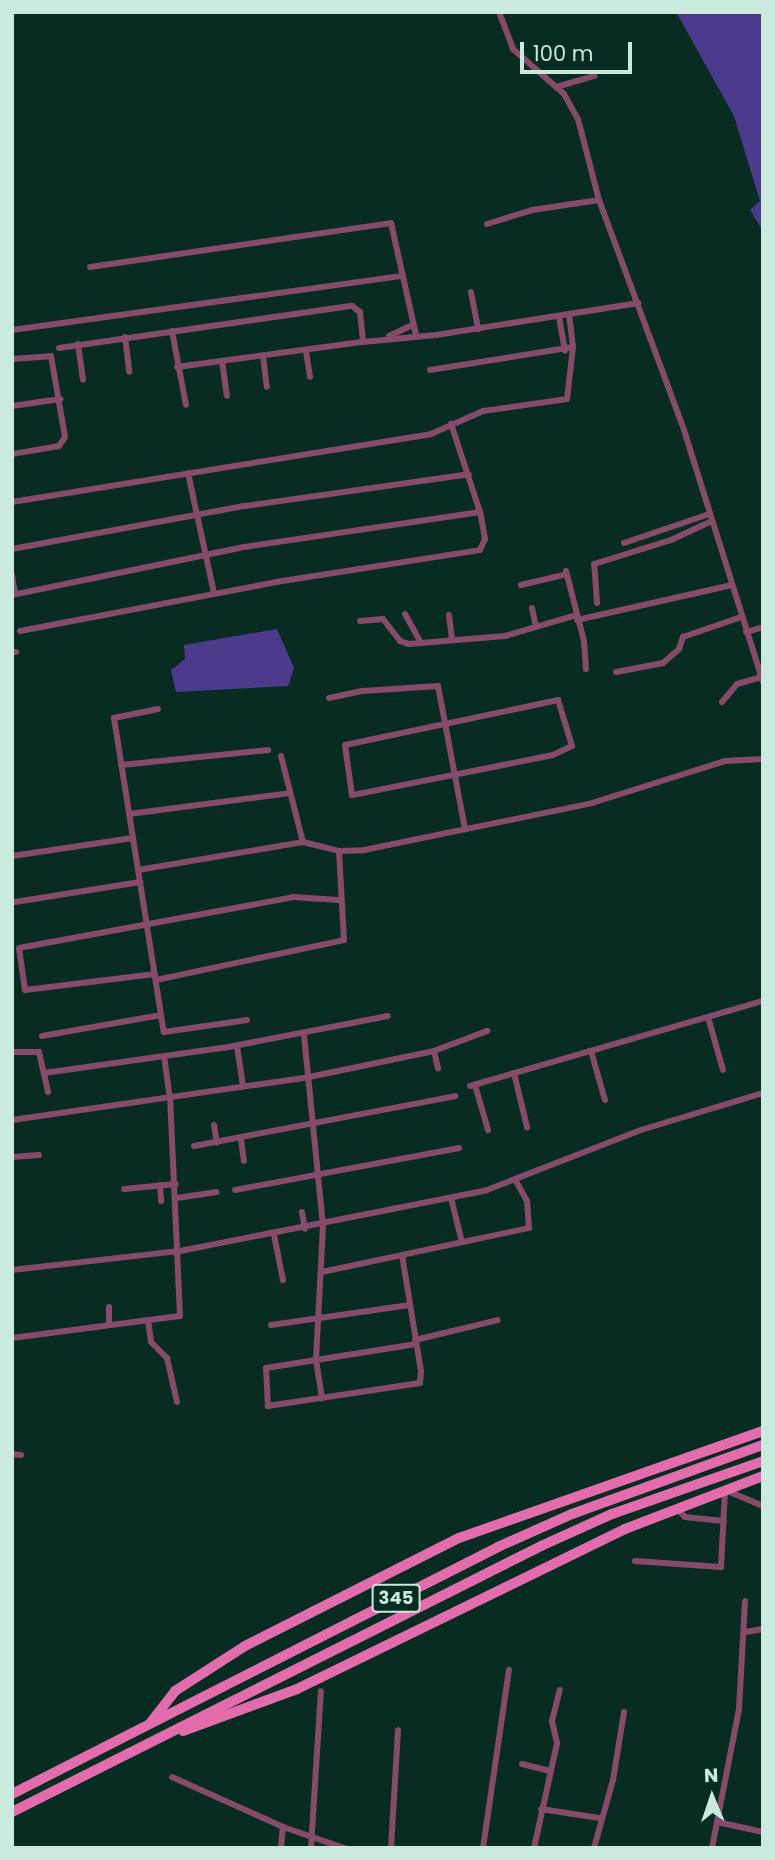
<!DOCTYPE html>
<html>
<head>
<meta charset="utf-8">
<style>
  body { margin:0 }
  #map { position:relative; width:775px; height:1860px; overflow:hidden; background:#092c22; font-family:Poppins,sans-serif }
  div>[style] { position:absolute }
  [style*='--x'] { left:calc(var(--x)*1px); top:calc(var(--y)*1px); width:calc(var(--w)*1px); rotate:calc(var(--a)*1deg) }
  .water>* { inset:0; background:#4c3a8d }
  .street>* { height:6px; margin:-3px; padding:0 3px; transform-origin:3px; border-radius:3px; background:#854b68 }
  .primary>* { height:10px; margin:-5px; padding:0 5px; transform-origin:5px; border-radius:5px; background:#e36cac }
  span { translate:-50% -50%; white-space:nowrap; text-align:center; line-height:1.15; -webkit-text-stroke:5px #092c22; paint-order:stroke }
  .shield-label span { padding:2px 5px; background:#092c22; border:2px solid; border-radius:5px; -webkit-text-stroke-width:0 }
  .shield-label { font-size:18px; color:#cbeade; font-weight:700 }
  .frame { position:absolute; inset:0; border:14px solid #cbeade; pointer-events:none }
  .north { position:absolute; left:677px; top:1762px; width:70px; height:70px; -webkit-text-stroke:5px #092c22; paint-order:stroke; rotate:358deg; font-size:19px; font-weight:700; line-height:28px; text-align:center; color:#cbeade }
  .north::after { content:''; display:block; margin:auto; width:24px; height:32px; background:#cbeade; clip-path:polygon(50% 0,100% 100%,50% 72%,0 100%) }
  .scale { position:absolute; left:520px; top:42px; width:112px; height:32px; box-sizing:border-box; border:4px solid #cbeade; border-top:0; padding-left:9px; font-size:21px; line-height:24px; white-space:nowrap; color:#cbeade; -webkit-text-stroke:5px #092c22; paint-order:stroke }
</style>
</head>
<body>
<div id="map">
  <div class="water">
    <i style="clip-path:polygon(676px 12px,763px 12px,763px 231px,750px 210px,760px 201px,734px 116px)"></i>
    <i style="clip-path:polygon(277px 629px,294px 668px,288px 686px,176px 692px,171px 670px,185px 659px,184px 645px)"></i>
  </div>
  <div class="street">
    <i style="--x:499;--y:12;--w:40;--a:69"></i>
    <i style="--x:513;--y:49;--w:68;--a:41.4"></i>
    <i style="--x:564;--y:94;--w:29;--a:61"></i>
    <i style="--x:578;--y:119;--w:84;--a:75.5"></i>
    <i style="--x:599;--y:200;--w:245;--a:69.7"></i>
    <i style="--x:684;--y:430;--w:264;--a:72.6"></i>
    <i style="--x:556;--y:87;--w:40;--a:-16"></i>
    <i style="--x:487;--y:224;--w:47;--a:-17.3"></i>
    <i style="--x:532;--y:210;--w:68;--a:-8.5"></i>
    <i style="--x:90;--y:267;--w:304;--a:-8.3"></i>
    <i style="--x:391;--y:223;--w:115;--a:77.4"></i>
    <i style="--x:471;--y:292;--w:38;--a:79"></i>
    <i style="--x:559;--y:317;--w:34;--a:80"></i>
    <i style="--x:12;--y:330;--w:392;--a:-7.9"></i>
    <i style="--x:172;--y:331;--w:75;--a:79.3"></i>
    <i style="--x:389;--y:336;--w:26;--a:-25"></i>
    <i style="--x:125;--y:337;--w:35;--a:83"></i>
    <i style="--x:78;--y:344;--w:36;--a:82"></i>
    <i style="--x:59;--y:348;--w:296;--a:-8.2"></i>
    <i style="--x:352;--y:306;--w:10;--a:37"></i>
    <i style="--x:360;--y:312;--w:30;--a:84"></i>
    <i style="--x:363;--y:342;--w:73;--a:-5.5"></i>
    <i style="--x:436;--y:335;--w:205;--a:-9"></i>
    <i style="--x:306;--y:351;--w:26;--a:81"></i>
    <i style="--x:263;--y:356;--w:31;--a:83"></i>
    <i style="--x:12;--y:359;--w:39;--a:-4"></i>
    <i style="--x:51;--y:356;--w:82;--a:80.2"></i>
    <i style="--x:65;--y:437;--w:11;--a:124"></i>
    <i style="--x:59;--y:446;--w:48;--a:170.3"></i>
    <i style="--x:222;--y:361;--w:35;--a:82"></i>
    <i style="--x:177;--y:367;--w:188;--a:-7.7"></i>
    <i style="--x:430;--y:370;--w:145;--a:-9.1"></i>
    <i style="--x:12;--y:406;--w:49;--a:-8.3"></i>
    <i style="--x:188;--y:473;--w:123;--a:77.8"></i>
    <i style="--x:12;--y:502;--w:424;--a:-9.2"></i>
    <i style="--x:431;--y:434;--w:57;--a:-23.9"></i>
    <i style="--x:483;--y:411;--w:85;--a:-8.1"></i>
    <i style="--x:567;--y:399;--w:52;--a:-83.4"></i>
    <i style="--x:573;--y:347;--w:32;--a:-97"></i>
    <i style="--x:624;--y:543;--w:90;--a:-18.8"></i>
    <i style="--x:12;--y:549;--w:237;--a:-10.5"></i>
    <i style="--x:245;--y:506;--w:226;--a:-8.1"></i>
    <i style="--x:566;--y:571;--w:72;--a:75.6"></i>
    <i style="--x:584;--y:641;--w:28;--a:86"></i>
    <i style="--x:12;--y:575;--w:19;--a:81"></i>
    <i style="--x:521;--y:585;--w:47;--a:-13.4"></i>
    <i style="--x:12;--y:595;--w:237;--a:-11.7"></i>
    <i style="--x:244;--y:547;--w:239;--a:-8.4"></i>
    <i style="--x:597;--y:603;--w:39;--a:-94"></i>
    <i style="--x:594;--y:564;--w:81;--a:-17.3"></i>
    <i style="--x:671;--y:540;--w:45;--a:-24.9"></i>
    <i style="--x:532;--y:608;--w:19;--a:78"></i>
    <i style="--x:405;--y:614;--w:33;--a:61"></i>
    <i style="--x:449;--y:615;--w:23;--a:83"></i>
    <i style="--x:577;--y:620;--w:159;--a:-12.7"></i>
    <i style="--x:360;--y:621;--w:23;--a:-5"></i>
    <i style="--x:383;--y:619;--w:28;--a:52"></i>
    <i style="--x:400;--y:641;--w:9;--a:18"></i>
    <i style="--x:409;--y:644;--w:96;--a:-4.8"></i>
    <i style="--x:505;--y:636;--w:75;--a:-16.3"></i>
    <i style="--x:20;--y:631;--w:261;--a:-10.8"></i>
    <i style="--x:276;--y:582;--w:206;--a:-8.9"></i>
    <i style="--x:480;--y:550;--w:12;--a:-66"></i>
    <i style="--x:485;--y:539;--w:27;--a:-100"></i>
    <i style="--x:480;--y:512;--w:93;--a:-108.2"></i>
    <i style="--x:746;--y:632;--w:18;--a:-16"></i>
    <i style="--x:12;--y:652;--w:4;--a:0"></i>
    <i style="--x:616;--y:672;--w:48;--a:-10.8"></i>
    <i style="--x:663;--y:663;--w:21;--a:-41"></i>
    <i style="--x:679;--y:649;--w:13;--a:-72"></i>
    <i style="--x:683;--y:637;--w:61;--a:-19"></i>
    <i style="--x:329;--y:698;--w:35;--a:-12"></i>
    <i style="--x:363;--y:691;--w:75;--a:-3.8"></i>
    <i style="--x:438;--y:686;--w:146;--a:79.3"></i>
    <i style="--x:558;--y:700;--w:48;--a:73.1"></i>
    <i style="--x:572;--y:746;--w:21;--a:155"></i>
    <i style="--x:553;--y:755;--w:205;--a:168.7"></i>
    <i style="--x:352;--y:795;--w:50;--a:-98"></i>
    <i style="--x:345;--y:745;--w:218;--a:-11.9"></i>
    <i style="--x:722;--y:702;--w:23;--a:-50"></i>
    <i style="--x:737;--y:684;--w:25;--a:-16"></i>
    <i style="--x:158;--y:709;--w:45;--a:168.4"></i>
    <i style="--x:114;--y:718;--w:318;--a:81"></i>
    <i style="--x:164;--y:1032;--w:84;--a:-8.2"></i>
    <i style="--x:281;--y:756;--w:89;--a:75.7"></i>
    <i style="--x:121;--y:765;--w:148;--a:-5.8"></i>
    <i style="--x:129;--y:814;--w:162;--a:-7.4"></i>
    <i style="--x:12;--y:856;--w:122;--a:-8.5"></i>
    <i style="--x:138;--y:870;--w:167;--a:-9.6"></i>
    <i style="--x:303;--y:842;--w:37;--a:14"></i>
    <i style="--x:339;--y:851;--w:25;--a:-2"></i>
    <i style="--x:364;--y:850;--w:233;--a:-11.6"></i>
    <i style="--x:592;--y:803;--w:139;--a:-17.5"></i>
    <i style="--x:725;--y:761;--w:38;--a:-3"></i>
    <i style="--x:15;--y:902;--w:127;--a:-9.1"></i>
    <i style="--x:155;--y:974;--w:131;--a:173"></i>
    <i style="--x:25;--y:990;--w:42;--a:-98.1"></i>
    <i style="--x:19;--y:948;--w:279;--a:-10.5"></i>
    <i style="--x:293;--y:897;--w:45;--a:3.8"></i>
    <i style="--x:156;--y:980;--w:192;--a:-12"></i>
    <i style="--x:344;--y:940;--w:89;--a:-93.2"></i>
    <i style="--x:708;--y:1017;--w:55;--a:74.2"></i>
    <i style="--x:304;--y:1035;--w:192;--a:84.3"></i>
    <i style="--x:323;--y:1226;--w:134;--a:93"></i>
    <i style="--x:316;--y:1360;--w:39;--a:81"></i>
    <i style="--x:42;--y:1036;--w:121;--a:-10"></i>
    <i style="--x:237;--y:1046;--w:40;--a:81.5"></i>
    <i style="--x:434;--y:1051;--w:18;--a:77"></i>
    <i style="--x:591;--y:1051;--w:51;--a:74.1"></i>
    <i style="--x:12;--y:1052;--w:27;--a:0"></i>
    <i style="--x:39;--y:1052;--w:41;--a:77.3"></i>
    <i style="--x:44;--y:1073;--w:181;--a:-8"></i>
    <i style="--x:223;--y:1048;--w:168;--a:-11"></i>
    <i style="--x:514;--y:1073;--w:56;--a:76.5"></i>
    <i style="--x:475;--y:1085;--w:47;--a:73.9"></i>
    <i style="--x:470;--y:1086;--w:305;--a:-16.2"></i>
    <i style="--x:12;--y:1120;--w:300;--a:-8.2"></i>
    <i style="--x:309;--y:1077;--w:128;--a:-11.7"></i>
    <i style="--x:434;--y:1051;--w:57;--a:-20.7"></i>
    <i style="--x:214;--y:1125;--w:18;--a:81"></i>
    <i style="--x:241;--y:1140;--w:21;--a:82"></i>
    <i style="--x:194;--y:1146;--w:266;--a:-10.8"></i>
    <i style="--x:12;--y:1157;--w:27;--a:-4"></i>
    <i style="--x:160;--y:1185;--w:16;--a:86"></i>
    <i style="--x:124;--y:1189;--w:52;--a:-5.5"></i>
    <i style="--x:235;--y:1190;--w:228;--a:-10.6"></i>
    <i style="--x:177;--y:1198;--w:40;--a:-8.5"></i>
    <i style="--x:451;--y:1198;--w:45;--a:76"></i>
    <i style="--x:302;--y:1212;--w:17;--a:80"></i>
    <i style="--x:274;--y:1235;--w:46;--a:78.7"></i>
    <i style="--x:402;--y:1255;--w:118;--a:80.7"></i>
    <i style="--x:421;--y:1371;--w:12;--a:95"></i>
    <i style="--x:420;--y:1383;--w:154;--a:171.4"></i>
    <i style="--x:268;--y:1406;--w:38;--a:-93"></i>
    <i style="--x:266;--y:1368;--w:152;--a:-9.1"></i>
    <i style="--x:12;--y:1270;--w:169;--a:-6.5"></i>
    <i style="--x:180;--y:1251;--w:313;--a:-11.2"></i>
    <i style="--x:487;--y:1190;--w:165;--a:-21.3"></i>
    <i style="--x:641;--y:1130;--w:127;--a:-16.9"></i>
    <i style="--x:322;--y:1272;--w:212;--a:-12"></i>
    <i style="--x:529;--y:1228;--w:27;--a:-94"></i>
    <i style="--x:527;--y:1201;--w:25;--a:-119"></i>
    <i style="--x:148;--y:1320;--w:22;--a:82"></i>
    <i style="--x:151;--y:1342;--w:23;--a:45"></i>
    <i style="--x:167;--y:1358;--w:45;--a:77.2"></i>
    <i style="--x:109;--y:1322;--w:15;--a:-90"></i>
    <i style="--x:271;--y:1325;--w:140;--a:-8.2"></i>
    <i style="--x:12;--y:1338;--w:169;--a:-7.5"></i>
    <i style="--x:180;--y:1316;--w:217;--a:-92.6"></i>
    <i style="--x:170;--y:1099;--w:43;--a:-97.9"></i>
    <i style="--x:415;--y:1340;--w:85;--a:-13.5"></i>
    <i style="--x:12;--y:1454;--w:9;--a:6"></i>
    <i style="--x:725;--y:1490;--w:41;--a:22.8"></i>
    <i style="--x:677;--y:1509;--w:11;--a:45"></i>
    <i style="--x:685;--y:1517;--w:39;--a:6"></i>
    <i style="--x:635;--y:1561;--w:86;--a:4"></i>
    <i style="--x:721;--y:1567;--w:77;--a:-87"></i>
    <i style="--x:746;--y:1632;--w:17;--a:-10"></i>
    <i style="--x:522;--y:1764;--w:29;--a:14"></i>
    <i style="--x:172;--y:1777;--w:122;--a:24.2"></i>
    <i style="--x:283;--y:1827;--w:65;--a:19"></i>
    <i style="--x:541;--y:1809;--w:59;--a:8.8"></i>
    <i style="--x:717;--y:1822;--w:47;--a:12.3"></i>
    <i style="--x:281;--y:1848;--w:21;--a:-85"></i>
    <i style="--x:311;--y:1848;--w:157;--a:-86.4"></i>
    <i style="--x:391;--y:1848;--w:118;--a:-86.6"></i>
    <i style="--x:483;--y:1848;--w:180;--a:-81.7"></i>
    <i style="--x:534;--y:1848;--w:107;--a:-77.6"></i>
    <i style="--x:557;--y:1743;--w:23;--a:-103"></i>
    <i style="--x:552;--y:1721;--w:32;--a:-76"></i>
    <i style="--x:594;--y:1848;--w:71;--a:-74.4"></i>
    <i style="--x:613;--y:1780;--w:69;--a:-80.8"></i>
    <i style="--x:712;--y:1848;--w:142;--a:-79"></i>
    <i style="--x:739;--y:1709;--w:108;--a:-86.8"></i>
  </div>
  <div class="primary">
    <i style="--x:151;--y:1722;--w:39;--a:-52"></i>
    <i style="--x:175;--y:1691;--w:83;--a:-32.7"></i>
    <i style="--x:245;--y:1646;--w:240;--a:-26.8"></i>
    <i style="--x:459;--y:1538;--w:322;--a:-19.4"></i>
    <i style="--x:183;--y:1731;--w:121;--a:-20.2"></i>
    <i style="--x:297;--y:1689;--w:365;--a:-26"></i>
    <i style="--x:625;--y:1529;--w:148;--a:-21"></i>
    <i style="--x:12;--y:1794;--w:547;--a:-26.94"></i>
    <i style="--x:500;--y:1546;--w:79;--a:-24"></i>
    <i style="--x:572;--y:1514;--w:203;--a:-19.9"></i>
    <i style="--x:12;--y:1812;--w:592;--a:-26.69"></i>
    <i style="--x:541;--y:1546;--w:78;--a:-24.3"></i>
    <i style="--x:612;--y:1514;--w:160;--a:-19.3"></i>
  </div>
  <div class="shield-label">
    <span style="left:396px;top:1598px">345</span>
  </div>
  <div class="frame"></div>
  <div class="north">N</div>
  <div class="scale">100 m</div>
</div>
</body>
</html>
